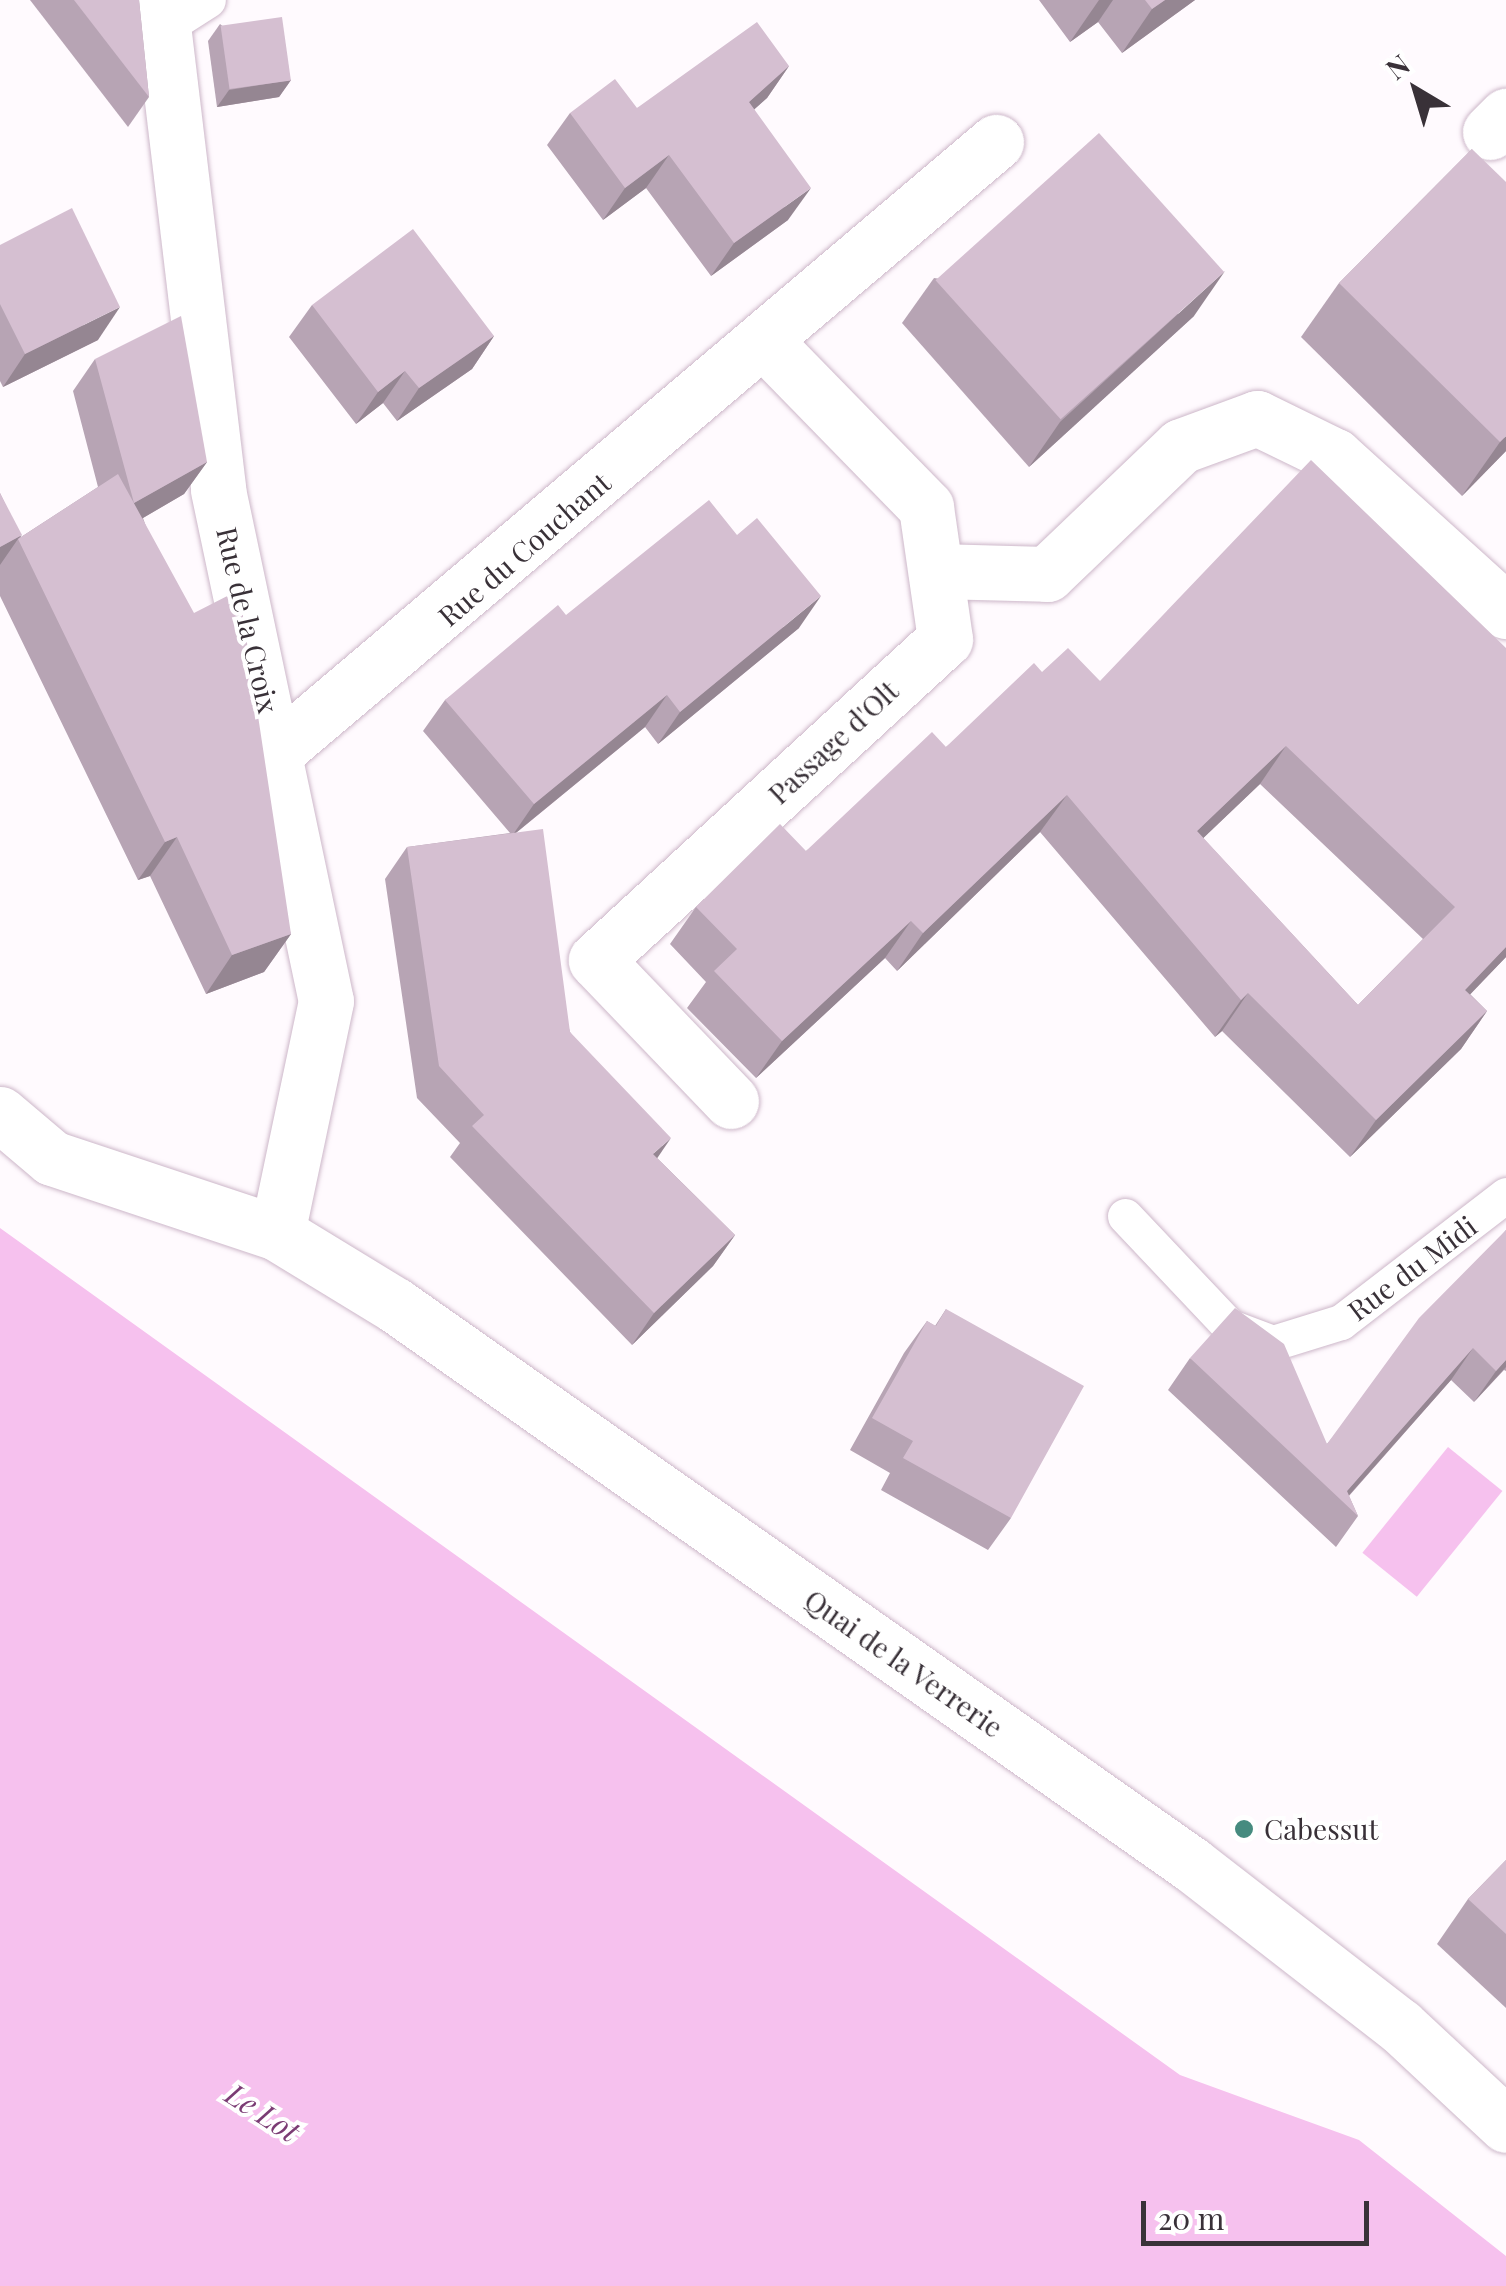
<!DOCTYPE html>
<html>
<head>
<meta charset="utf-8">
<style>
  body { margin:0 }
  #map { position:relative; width:1506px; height:2286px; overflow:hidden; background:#fffafe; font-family:"Playfair Display",serif }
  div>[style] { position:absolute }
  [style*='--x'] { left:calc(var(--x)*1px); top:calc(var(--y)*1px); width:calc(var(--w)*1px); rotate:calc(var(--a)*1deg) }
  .water>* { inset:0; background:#f6c1ee; transform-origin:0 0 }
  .roads { filter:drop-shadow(0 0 2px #cdb7c9) drop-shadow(0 0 2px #cdb7c9) }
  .lane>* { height:35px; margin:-17.5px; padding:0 17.5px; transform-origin:17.5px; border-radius:17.5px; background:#fff }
  .street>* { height:55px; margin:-27.5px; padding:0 27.5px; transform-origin:27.5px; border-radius:27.5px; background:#fff }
  .wall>* { inset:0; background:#b7a4b4 }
  .shaded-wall>* { inset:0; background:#958692 }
  .building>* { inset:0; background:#d5bfd1; transform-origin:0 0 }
  .dots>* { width:28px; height:28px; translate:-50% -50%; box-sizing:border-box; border:5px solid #fff; border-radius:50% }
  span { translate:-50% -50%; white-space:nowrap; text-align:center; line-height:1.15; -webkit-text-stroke:8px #fff; paint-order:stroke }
  .street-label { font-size:28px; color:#393138 }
  .poi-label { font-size:28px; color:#393138 }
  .left { translate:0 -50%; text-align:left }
  .water-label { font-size:30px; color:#7b3c74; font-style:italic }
  .north { position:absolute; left:1366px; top:40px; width:100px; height:100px; -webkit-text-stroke:8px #fff; paint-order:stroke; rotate:322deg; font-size:28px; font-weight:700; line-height:40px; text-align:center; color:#393138 }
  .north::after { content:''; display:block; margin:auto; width:35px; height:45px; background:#393138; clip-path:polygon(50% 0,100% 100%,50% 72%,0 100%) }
  .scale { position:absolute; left:1141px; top:2201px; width:228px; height:45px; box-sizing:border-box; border:5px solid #393138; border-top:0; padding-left:12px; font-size:30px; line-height:35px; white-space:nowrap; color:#393138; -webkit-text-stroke:8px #fff; paint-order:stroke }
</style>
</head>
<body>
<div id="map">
  <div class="water">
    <i style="clip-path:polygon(0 1228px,1180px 2075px,1359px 2140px,1506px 2256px,1506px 2286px,0 2286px)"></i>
    <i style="left:1448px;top:1447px;width:70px;height:136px;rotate:39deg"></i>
  </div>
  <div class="roads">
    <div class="lane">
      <i style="--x:164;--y:28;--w:52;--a:-32.5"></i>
      <i style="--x:1125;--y:1216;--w:153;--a:46.6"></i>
      <i style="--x:1230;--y:1327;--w:46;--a:20.4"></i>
      <i style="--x:1273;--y:1343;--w:71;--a:-17.2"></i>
      <i style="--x:1341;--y:1322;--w:208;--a:-37.6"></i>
    </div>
    <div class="street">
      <i style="--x:160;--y:0;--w:493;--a:83.2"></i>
      <i style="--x:218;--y:490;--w:522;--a:78.07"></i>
      <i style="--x:326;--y:1001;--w:237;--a:101.9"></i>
      <i style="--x:1490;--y:132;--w:23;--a:-45"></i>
      <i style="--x:936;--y:571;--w:111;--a:1.5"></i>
      <i style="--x:1047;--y:574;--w:185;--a:-43.7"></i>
      <i style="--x:1181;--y:446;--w:81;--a:-20.2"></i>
      <i style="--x:1257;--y:418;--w:87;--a:26"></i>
      <i style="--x:1335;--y:456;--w:231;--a:42.2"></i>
      <i style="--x:278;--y:750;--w:941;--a:-40.26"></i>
      <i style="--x:731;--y:1101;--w:195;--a:-133.8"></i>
      <i style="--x:596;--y:960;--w:474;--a:-42.6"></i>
      <i style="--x:945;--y:639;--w:133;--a:-98.2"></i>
      <i style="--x:926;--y:507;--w:231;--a:-134.3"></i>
      <i style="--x:0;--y:1114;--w:68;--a:40.2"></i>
      <i style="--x:52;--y:1158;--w:237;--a:18.4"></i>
      <i style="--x:277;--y:1233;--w:138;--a:31.4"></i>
      <i style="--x:395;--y:1305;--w:973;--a:35.08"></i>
      <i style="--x:1191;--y:1864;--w:264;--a:37.8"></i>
      <i style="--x:1400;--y:2026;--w:145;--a:43"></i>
    </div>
  </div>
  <div class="wall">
    <i style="clip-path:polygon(30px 0,139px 0,149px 97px,128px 127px)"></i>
    <i style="clip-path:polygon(1039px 0,1195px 0,1122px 53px,1098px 22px,1070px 42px)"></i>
    <i style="clip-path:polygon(220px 24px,291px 80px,279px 97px,217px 107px,208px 41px)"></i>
    <i style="clip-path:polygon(789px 66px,767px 98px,754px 109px,788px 220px,711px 276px,646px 188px,603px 220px,547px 145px,570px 113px,637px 108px)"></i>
    <i style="clip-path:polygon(1472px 149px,1506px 451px,1462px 496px,1301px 337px,1339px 283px)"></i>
    <i style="clip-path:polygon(0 245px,98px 340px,3px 387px,0 381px)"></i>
    <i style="clip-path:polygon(934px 278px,1194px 316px,1029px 467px,902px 323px)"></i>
    <i style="clip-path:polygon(312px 305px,494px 336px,472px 369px,397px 421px,383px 403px,356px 424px,289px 337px)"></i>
    <i style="clip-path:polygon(95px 359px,207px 462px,184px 494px,143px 518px,291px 934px,264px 972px,206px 994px,150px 876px,138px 880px,0 596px,0 493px,21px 537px,98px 487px,73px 391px)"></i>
    <i style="clip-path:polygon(566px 615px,799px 628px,658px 744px,645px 727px,516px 833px,570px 1032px,657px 1158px,735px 1235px,713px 1266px,632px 1345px,450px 1157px,460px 1143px,417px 1098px,385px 879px,407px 847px,510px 833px,423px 731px,445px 700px)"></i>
    <i style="clip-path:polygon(evenodd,1506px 648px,1506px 957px,1470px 994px,1487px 1011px,1461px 1049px,1350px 1157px,1222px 1031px,1215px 1037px,1040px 832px,897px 971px,885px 958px,756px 1078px,687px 1008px,706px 982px,670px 944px,696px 907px,806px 851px,946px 747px,1042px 672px,1100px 681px,1506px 648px,1260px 784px,1423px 939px,1358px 1005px,1203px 838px,1260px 784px)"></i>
    <i style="clip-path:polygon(1506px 1230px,1506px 1371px,1504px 1370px,1474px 1402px,1451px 1380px,1349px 1496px,1358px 1516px,1336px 1547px,1168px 1390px,1190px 1358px,1327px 1444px)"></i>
    <i style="clip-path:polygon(946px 1309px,1011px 1518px,988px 1550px,881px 1490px,890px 1473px,850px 1450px,904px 1353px,927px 1321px,935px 1326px)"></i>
    <i style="clip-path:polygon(1506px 1860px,1506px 2008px,1437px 1944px,1468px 1899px)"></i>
  </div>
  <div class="shaded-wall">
    <i style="clip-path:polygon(1099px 0,1113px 0,1098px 22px,1070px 42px)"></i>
    <i style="clip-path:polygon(1165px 0,1195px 0,1122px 53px,1152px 9px)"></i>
    <i style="clip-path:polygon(789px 66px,767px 98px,727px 134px,749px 102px)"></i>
    <i style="clip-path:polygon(291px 80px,279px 97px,217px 107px,229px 90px)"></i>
    <i style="clip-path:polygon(669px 155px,646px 188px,603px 220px,625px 188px)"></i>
    <i style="clip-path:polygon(811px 188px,788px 220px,711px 276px,734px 243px)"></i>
    <i style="clip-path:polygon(1225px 271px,1194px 316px,1029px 467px,1060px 422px)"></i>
    <i style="clip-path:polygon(120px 307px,98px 340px,3px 387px,25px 354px)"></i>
    <i style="clip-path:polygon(494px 336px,472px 369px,397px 421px,419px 388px)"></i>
    <i style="clip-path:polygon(405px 371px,383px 403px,356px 424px,378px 392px)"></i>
    <i style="clip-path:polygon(1506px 436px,1506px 451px,1462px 496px,1500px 442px)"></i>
    <i style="clip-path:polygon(207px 462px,184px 494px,112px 536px,134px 503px)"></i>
    <i style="clip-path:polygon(22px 535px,18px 539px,0 565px,0 547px)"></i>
    <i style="clip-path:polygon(821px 596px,799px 628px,658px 744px,680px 712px)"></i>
    <i style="clip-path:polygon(667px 695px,645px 727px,512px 836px,534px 804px)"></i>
    <i style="clip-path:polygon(1286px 746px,1260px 784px,1171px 869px,1197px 831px)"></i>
    <i style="clip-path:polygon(1067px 795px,1040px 832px,897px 971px,923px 933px)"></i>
    <i style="clip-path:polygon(177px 837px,150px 876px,138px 880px,165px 842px)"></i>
    <i style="clip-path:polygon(911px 921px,885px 958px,756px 1078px,782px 1041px)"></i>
    <i style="clip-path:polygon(291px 934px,264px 972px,206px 994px,232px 955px)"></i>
    <i style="clip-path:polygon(1506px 947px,1506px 957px,1439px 1027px,1465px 990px)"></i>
    <i style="clip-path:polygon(1248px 993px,1222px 1031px,1215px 1037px,1241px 1000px)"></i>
    <i style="clip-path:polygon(1487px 1011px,1461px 1049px,1350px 1157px,1376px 1120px)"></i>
    <i style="clip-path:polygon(671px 1138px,649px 1170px,653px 1154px)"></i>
    <i style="clip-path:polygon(735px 1235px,713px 1266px,632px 1345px,654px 1313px)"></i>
    <i style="clip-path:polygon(1473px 1348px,1451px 1380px,1343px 1502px,1347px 1491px)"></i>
    <i style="clip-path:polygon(1506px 1360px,1506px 1367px,1474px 1402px,1496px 1371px)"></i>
  </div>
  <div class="building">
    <i style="clip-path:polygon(74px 0,139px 0,149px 97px)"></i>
    <i style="clip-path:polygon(1145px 0,1165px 0,1152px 9px)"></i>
    <i style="left:282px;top:17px;width:64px;height:62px;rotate:82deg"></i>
    <i style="clip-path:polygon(757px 22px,789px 66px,749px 102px,811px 188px,734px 243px,669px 155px,625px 188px,570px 113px,615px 79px,637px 108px)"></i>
    <i style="left:1099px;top:133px;width:187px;height:220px;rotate:48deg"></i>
    <i style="clip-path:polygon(1472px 149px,1506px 182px,1506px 436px,1500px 442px,1339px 283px)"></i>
    <i style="clip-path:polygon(72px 208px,120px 307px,25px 354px,0 304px,0 245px)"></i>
    <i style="clip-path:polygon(413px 229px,494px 336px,419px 388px,405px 371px,378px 392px,312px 305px)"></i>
    <i style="clip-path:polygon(181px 316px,207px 462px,134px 503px,95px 359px)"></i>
    <i style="clip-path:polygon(evenodd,1311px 460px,1506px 648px,1506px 947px,1465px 990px,1487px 1011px,1376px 1120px,1248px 993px,1241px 1000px,1067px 795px,923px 933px,911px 921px,782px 1041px,714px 971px,737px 949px,696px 907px,780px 824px,806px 851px,932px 732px,946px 747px,1034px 663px,1042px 672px,1068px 648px,1100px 681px,1311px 460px,1286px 746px,1455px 907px,1358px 1005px,1197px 831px,1286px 746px)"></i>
    <i style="clip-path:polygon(118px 474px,194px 613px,239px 590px,291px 934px,232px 955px,177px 837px,165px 842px,18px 539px)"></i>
    <i style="clip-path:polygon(0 493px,22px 535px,0 547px)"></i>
    <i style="clip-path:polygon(709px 500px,737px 535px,757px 518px,821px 596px,680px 712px,667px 695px,534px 804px,445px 700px,558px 605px,566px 615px)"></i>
    <i style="clip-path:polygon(543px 829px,570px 1032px,671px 1138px,653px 1154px,735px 1235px,654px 1313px,472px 1126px,484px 1115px,439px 1066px,407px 847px)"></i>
    <i style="clip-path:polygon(1506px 1230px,1506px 1360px,1496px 1371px,1473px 1348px,1347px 1491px,1358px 1516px,1190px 1358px,1235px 1308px,1284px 1344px,1327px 1444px,1419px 1318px)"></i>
    <i style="clip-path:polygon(946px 1309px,1084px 1386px,1011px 1518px,903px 1458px,913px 1441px,872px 1418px,927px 1321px,936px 1326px)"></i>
    <i style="clip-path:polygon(1506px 1860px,1506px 1934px,1468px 1899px)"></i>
  </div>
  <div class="dots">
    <i style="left:1244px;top:1829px;background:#468b7f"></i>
  </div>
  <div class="street-label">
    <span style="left:524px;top:549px;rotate:-41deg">Rue du Couchant</span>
    <span style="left:248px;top:620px;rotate:77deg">Rue de la Croix</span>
    <span style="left:833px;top:742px;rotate:-43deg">Passage d'Olt</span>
    <span style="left:1412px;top:1268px;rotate:-37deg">Rue du Midi</span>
    <span style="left:904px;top:1663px;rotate:35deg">Quai de la Verrerie</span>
  </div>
  <div class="poi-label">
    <span class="left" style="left:1264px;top:1829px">Cabessut</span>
  </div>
  <div class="water-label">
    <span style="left:263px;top:2112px;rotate:33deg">Le Lot</span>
  </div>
  <div class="north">N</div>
  <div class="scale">20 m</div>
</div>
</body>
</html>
